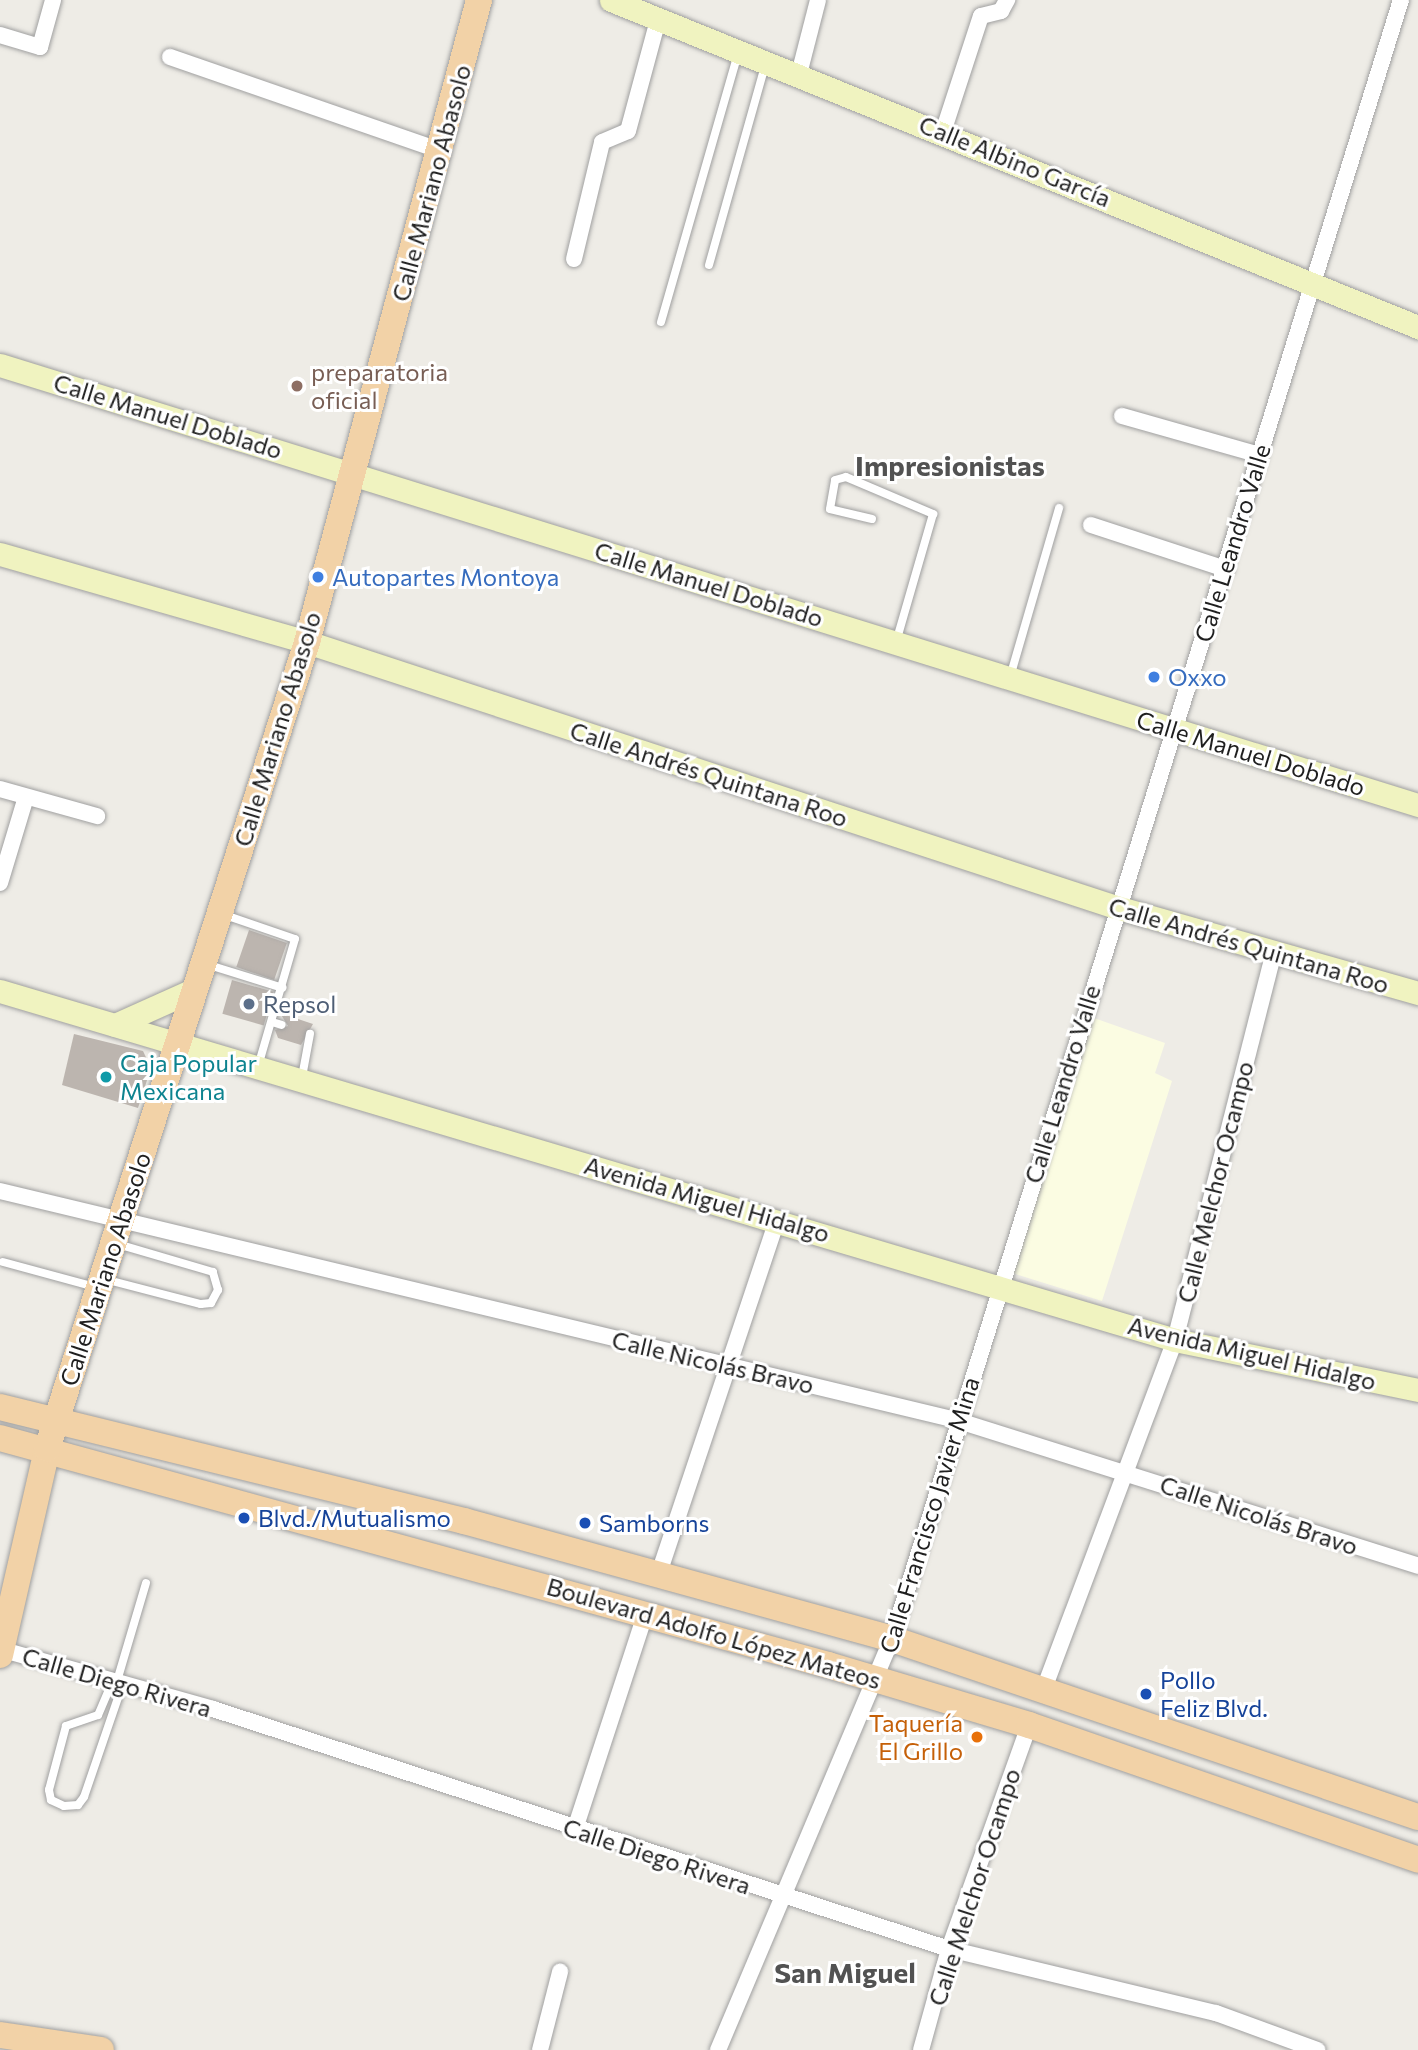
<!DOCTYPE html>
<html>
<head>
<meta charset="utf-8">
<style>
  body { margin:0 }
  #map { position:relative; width:1418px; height:2050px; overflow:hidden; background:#eeece6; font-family:Commissioner,sans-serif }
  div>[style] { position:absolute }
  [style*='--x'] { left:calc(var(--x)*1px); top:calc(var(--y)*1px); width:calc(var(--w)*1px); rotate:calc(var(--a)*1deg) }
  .education>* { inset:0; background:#fbfce2 }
  .building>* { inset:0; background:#bcb5af; transform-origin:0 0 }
  .roads { filter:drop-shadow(0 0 2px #a0a0a0) drop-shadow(0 0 2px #a0a0a0) }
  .lane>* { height:8px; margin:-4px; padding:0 4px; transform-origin:4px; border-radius:4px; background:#fff }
  .street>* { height:16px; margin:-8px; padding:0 8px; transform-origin:8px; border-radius:8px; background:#fff }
  .secondary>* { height:23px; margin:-11.5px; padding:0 11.5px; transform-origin:11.5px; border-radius:11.5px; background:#f0f3c0 }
  .primary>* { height:26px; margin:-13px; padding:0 13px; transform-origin:13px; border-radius:13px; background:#f2d2a7 }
  .dots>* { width:19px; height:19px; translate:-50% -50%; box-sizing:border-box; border:4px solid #fff; border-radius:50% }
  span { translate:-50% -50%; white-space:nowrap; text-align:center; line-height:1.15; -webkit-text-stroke:6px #fff; paint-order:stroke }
  .street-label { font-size:24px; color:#1f1f1f }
  .education-label { font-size:24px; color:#785e54 }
  .left { translate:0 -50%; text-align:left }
  .shop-label { font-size:24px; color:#366cbe }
  .service-label { font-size:24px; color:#4e5e75 }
  .culture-label { font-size:24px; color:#0d838f }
  .transit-label { font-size:24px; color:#164399 }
  .food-label { font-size:24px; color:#c56008 }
  .right { translate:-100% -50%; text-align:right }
  .quarter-label { font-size:28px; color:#525252; font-weight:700 }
</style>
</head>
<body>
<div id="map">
  <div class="education">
    <i style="clip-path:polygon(1094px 1018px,1165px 1043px,1155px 1073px,1172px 1081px,1102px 1301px,1012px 1273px)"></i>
  </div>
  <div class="building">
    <i style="left:249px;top:930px;width:40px;height:39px;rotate:19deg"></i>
    <i style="left:232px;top:980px;width:43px;height:35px;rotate:16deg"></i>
    <i style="clip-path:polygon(280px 1013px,313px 1024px,301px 1045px,278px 1038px,275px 1030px,288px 1026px)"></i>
    <i style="clip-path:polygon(74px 1034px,143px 1051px,151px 1068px,138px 1108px,62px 1085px)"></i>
  </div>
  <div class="roads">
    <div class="lane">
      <i style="--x:709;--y:265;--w:207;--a:-74.3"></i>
      <i style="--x:661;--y:322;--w:279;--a:-74"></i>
      <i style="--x:872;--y:519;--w:43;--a:-166.6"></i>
      <i style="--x:830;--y:509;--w:29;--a:-80"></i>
      <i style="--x:835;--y:480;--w:11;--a:-15"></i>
      <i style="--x:846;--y:477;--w:95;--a:23"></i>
      <i style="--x:933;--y:514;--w:130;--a:106.1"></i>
      <i style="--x:1010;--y:677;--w:176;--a:-73.8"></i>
      <i style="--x:222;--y:914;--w:77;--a:18.9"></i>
      <i style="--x:295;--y:939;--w:132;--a:106.2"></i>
      <i style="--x:209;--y:965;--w:77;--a:17.3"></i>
      <i style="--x:272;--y:1022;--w:10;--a:17"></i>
      <i style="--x:302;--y:1077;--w:44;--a:-79.5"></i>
      <i style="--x:3;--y:1262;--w:95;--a:15.2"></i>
      <i style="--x:104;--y:1279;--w:100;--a:14.5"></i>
      <i style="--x:201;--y:1304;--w:10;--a:-6"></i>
      <i style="--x:211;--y:1303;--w:15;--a:-62"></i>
      <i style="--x:218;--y:1290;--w:19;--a:-106"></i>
      <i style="--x:213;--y:1272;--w:100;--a:-163.7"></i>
      <i style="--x:113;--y:1680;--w:38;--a:113"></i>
      <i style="--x:98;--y:1715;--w:34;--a:161"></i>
      <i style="--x:66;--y:1726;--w:66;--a:104.9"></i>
      <i style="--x:49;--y:1790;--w:10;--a:79"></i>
      <i style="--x:51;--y:1800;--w:14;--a:25"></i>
      <i style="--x:64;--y:1806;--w:14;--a:-4"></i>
      <i style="--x:78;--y:1805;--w:10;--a:-53"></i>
      <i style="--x:84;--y:1797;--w:120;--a:-71.1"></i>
      <i style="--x:117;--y:1681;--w:102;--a:-73.5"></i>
    </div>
    <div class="street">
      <i style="--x:0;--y:35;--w:42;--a:16.7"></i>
      <i style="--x:40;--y:47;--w:49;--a:-74.5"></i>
      <i style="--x:170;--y:57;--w:288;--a:19.1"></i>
      <i style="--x:799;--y:74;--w:76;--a:-75.6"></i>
      <i style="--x:943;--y:132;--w:122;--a:-71.9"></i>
      <i style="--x:981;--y:16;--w:21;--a:-14"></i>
      <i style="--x:1001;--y:11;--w:13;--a:-61"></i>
      <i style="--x:574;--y:259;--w:120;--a:-76.5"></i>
      <i style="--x:602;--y:142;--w:28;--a:-23"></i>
      <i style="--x:628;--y:131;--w:115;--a:-74.9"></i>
      <i style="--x:1122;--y:416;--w:143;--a:15.8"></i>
      <i style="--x:1091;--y:525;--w:142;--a:18.1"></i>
      <i style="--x:0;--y:789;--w:101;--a:15.6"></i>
      <i style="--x:0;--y:883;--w:90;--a:-73.2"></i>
      <i style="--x:0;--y:1191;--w:983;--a:13.47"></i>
      <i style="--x:956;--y:1420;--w:485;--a:17.5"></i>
      <i style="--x:659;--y:1573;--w:372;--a:-71.5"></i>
      <i style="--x:0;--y:1649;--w:221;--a:15.7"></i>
      <i style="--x:213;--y:1709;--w:774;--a:18.06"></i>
      <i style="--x:949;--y:1949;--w:275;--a:13.5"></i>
      <i style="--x:1216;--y:2013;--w:108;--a:20.1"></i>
      <i style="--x:1045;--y:1686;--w:370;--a:-69.4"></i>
      <i style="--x:1175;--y:1340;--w:401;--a:-75.7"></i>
      <i style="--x:575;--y:1829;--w:228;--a:-71.9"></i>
      <i style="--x:540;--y:2050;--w:81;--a:-75.6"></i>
      <i style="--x:718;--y:2050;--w:446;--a:-67.1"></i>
      <i style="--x:892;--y:1639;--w:1716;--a:-72.75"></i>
      <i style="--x:921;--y:2050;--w:105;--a:-74.5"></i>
      <i style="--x:949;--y:1949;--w:238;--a:-70.3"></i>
    </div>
    <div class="secondary">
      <i style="--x:611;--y:0;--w:871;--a:22.06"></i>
      <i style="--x:0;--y:365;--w:1485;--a:17.24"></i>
      <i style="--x:0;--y:554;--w:319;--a:16"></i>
      <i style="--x:307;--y:642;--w:851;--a:18.14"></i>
      <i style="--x:1116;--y:907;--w:314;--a:15.9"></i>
      <i style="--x:0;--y:991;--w:1226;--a:16.54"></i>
      <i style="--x:1175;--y:1340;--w:248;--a:11.6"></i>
      <i style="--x:115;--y:1025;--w:88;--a:-24.2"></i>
    </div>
    <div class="primary">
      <i style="--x:0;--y:1407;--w:478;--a:13.8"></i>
      <i style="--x:464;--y:1521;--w:444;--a:15.4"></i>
      <i style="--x:892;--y:1639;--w:555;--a:18.7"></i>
      <i style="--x:0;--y:1438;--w:859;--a:15.33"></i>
      <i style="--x:828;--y:1665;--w:210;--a:16.6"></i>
      <i style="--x:1029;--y:1725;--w:412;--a:19.1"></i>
      <i style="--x:0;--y:1655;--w:211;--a:-77.1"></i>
      <i style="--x:47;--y:1449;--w:848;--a:-72.14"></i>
      <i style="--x:307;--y:642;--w:665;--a:-75"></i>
      <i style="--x:0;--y:2035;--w:102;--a:8.4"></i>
    </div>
  </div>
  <div class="dots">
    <i style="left:297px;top:386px;background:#8d6e63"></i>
    <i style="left:318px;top:577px;background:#3f7fe0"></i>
    <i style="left:1154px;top:677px;background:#3f7fe0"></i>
    <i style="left:249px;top:1004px;background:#5c6f8a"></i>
    <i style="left:106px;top:1077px;background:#0f9aa8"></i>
    <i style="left:244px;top:1518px;background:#1a4fb4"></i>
    <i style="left:585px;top:1523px;background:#1a4fb4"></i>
    <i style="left:1146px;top:1694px;background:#1a4fb4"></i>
    <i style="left:977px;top:1737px;background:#e8710a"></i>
  </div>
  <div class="street-label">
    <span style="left:1015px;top:161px;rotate:22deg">Calle Albino García</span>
    <span style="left:431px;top:183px;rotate:-75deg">Calle Mariano Abasolo</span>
    <span style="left:168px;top:416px;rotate:17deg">Calle Manuel Doblado</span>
    <span style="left:1232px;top:543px;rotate:-73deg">Calle Leandro Valle</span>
    <span style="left:709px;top:584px;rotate:17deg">Calle Manuel Doblado</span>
    <span style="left:277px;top:729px;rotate:-73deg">Calle Mariano Abasolo</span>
    <span style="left:1251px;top:753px;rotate:17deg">Calle Manuel Doblado</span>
    <span style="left:709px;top:774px;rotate:18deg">Calle Andrés Quintana Roo</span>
    <span style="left:1249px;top:945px;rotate:16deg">Calle Andrés Quintana Roo</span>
    <span style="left:1062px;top:1084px;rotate:-73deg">Calle Leandro Valle</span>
    <span style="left:1215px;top:1182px;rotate:-76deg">Calle Melchor Ocampo</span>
    <span style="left:707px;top:1199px;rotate:16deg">Avenida Miguel Hidalgo</span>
    <span style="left:105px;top:1269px;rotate:-72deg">Calle Mariano Abasolo</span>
    <span style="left:1252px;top:1353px;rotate:13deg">Avenida Miguel Hidalgo</span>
    <span style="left:713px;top:1362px;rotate:13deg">Calle Nicolás Bravo</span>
    <span style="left:929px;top:1515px;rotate:-73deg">Calle Francisco Javier Mina</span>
    <span style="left:1259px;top:1515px;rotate:18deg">Calle Nicolás Bravo</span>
    <span style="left:714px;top:1633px;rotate:16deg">Boulevard Adolfo López Mateos</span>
    <span style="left:117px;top:1682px;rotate:16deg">Calle Diego Rivera</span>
    <span style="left:657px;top:1856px;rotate:18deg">Calle Diego Rivera</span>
    <span style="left:974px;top:1887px;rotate:-72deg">Calle Melchor Ocampo</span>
  </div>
  <div class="education-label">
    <span class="left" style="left:311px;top:386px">preparatoria<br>oficial</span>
  </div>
  <div class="shop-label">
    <span class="left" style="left:332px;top:577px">Autopartes Montoya</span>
    <span class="left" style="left:1168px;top:677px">Oxxo</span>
  </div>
  <div class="service-label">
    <span class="left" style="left:263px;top:1004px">Repsol</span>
  </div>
  <div class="culture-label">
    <span class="left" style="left:120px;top:1077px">Caja Popular<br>Mexicana</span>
  </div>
  <div class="transit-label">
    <span class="left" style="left:258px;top:1518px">Blvd./Mutualismo</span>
    <span class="left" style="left:599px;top:1523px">Samborns</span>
    <span class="left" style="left:1160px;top:1694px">Pollo<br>Feliz Blvd.</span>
  </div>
  <div class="food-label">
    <span class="right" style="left:963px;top:1737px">Taquería<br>El Grillo</span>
  </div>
  <div class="quarter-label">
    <span style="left:950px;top:465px">Impresionistas</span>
    <span style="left:845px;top:1972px">San Miguel</span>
  </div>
</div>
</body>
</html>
